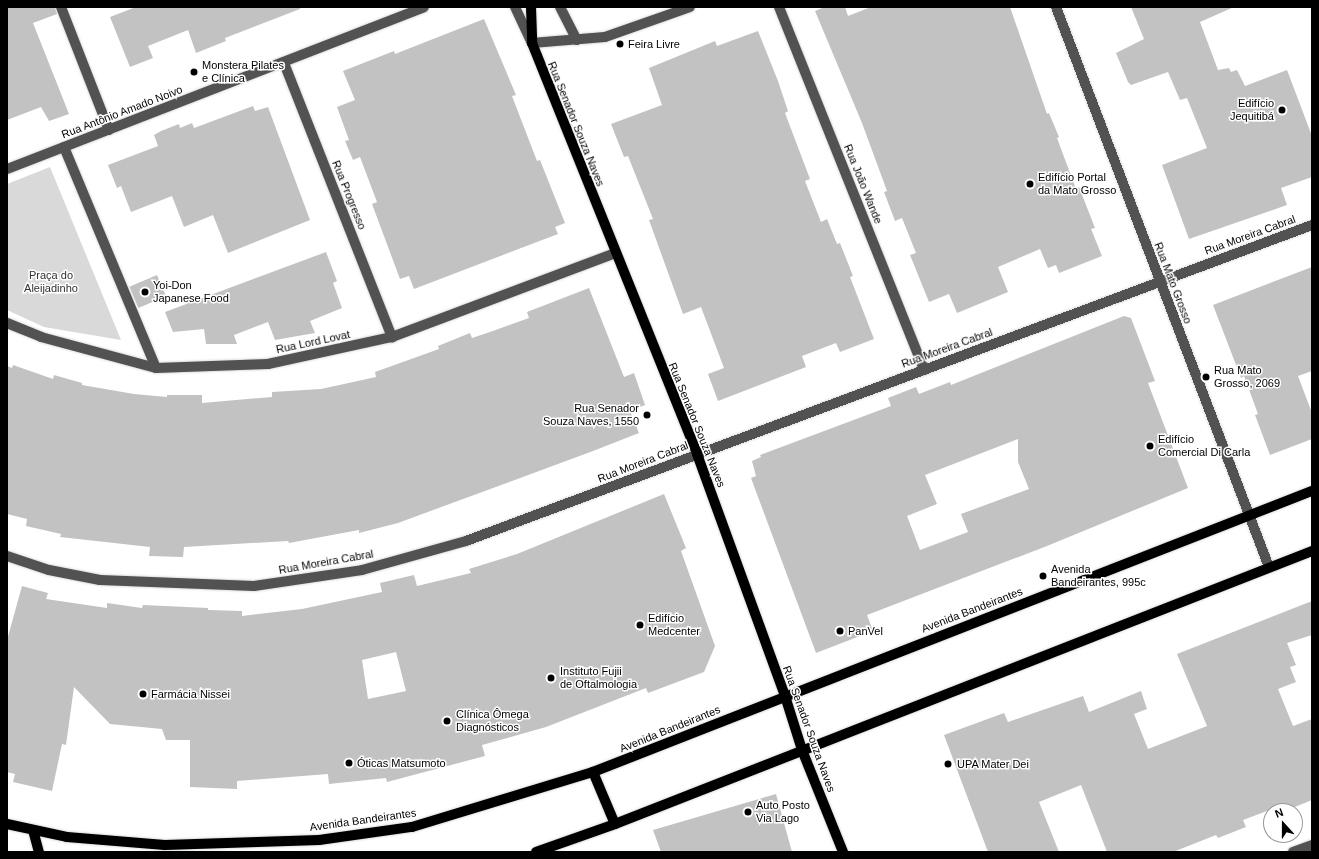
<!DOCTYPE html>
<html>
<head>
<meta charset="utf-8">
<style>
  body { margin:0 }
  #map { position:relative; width:1319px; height:859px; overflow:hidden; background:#fff; font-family:Helvetica,sans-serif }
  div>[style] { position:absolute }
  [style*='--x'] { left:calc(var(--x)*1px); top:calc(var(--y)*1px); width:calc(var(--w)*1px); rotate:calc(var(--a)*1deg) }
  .green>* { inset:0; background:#d9d9d9 }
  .building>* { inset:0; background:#c2c2c2; transform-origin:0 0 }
  .roads { filter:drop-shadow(0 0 1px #dbdbdb) drop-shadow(0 0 1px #dbdbdb) }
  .minor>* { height:10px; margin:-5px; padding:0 5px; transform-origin:5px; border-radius:5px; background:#525252 }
  .major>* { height:10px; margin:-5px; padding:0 5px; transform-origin:5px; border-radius:5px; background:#000 }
  .dots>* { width:11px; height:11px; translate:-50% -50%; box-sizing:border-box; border:2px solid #fff; border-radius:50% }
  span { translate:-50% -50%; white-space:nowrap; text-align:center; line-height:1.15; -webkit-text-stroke:3px #fff; paint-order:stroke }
  .poi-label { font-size:11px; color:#000 }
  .left { translate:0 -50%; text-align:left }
  .right { translate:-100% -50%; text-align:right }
  .street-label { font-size:11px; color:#000 }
  .park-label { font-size:11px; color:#303030 }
  .frame { position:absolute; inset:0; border:8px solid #000; pointer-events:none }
  .north { position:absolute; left:1263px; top:803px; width:40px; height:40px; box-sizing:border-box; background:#fff; border:1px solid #999; border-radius:50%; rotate:339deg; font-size:11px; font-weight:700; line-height:16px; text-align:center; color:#000 }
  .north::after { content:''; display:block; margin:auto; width:14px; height:18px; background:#000; clip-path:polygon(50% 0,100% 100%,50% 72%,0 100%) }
</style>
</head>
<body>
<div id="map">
  <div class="green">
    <i style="clip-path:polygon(50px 167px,121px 340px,44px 327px,7px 310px,7px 184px)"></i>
  </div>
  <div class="building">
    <i style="clip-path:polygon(7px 7px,55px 7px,57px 14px,33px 23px,69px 114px,49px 121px,41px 107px,7px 120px)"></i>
    <i style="clip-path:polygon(136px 7px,300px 7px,300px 9px,225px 38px,226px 41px,196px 53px,188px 30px,148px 46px,153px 58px,130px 67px,110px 17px)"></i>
    <i style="clip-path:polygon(825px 7px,845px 7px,848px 16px,871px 7px,1010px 7px,1047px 114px,1049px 113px,1059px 137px,1057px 138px,1076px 189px,1079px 187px,1095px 228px,1091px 229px,1102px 256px,1059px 273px,1056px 265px,1048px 268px,1040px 249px,998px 267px,1008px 292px,957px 313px,949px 294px,929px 302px,910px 255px,916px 253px,902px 218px,895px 221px,884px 192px,887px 191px,862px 123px,815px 11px)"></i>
    <i style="clip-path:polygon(1131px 7px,1234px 7px,1200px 22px,1218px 70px,1229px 68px,1231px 72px,1237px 70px,1245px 86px,1287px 70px,1312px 136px,1312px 177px,1281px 188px,1287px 205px,1189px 239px,1162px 165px,1207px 148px,1187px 98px,1180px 100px,1168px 72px,1131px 85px,1128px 82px,1116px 53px,1144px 39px)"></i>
    <i style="clip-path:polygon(484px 19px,516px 95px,512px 96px,537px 161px,540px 160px,565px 223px,555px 227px,558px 234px,414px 289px,409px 276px,400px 279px,372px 204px,377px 202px,360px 157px,353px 160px,345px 141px,349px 140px,337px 107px,355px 100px,343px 71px,394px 51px,395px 54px)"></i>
    <i style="clip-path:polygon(758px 31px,778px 81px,788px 111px,785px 113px,810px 179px,805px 181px,821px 222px,827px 219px,837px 244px,840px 243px,853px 276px,850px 277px,874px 339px,840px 352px,836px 343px,802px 356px,806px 367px,718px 401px,708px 374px,724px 368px,701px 307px,683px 314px,649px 220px,653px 219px,628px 156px,624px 157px,611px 124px,662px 105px,649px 68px,715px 41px,717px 46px)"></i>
    <i style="clip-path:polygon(253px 106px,255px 111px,268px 107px,310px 220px,228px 253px,213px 215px,184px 227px,172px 196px,131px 212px,121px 186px,117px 188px,108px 165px,158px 146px,154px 135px,161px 131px,179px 124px,180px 128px,192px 123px,194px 128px)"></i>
    <i style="clip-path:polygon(326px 252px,337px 281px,333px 283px,342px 308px,310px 321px,315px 333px,275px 340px,268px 322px,234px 335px,237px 344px,206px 344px,204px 329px,173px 332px,165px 312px)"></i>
    <i style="clip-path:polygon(1312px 267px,1312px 371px,1298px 376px,1312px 413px,1312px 439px,1270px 455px,1255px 415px,1258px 414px,1244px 376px,1241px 378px,1213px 305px)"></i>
    <i style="left:157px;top:275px;width:23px;height:30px;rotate:67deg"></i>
    <i style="clip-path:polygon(589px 288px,624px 377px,634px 373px,645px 405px,630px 411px,639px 433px,593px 451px,398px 523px,359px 533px,359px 530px,289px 543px,288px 541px,184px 547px,183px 557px,149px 556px,150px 547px,60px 537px,61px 534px,26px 526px,27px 519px,7px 514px,7px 366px,12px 368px,13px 365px,53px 379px,54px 375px,82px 383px,82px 385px,134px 394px,167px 397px,167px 395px,202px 395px,202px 403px,272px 397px,272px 392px,321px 389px,376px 377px,375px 372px,439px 349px,438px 346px,470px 333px,472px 338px,490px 332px,529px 318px,527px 312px)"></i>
    <i style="clip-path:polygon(evenodd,1124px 316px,1131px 318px,1155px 381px,1148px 383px,1188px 488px,1047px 546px,867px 615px,873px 631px,816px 653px,751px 478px,756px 476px,752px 461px,761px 457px,760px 455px,891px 406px,888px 398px,916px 387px,919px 394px,950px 382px,951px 385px,1124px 316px,1018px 439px,1018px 462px,1029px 489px,961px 514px,968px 532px,920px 550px,907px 516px,937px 504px,925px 475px,1018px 439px)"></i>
    <i style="clip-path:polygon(evenodd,664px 494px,686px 548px,681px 551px,715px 646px,704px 672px,648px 693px,646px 688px,546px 727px,482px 745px,485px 756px,387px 782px,386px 778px,329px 784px,328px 774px,237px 781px,237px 789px,190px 787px,190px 740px,166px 740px,162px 729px,110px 724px,74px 687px,66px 745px,62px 744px,52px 791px,13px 782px,15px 774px,7px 772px,7px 640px,22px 586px,48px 593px,46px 599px,107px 608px,107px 603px,142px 608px,143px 605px,208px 608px,208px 610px,242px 611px,242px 616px,302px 609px,382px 592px,380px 583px,414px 575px,417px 586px,471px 573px,469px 569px,517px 554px,664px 494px,396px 652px,406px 691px,368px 699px,362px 660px,396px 652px)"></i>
    <i style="clip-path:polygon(1312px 601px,1312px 635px,1287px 643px,1296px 665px,1290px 667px,1296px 682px,1278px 689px,1293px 726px,1312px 719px,1312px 800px,1285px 811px,1267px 811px,1243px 820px,1246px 827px,1218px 838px,1216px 835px,1173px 852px,1107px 852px,1081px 785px,1039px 802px,1059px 852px,988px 852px,944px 735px,1004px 713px,1008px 722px,1083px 696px,1089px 712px,1141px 691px,1147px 709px,1134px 714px,1148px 749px,1207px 726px,1177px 654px)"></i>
    <i style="clip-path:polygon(776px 794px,792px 852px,661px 852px,653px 830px)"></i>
  </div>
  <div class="roads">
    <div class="minor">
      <i style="--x:61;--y:7;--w:132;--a:68.7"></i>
      <i style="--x:515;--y:7;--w:40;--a:65"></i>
      <i style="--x:532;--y:43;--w:73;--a:-4.7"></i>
      <i style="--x:605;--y:37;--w:90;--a:-19.4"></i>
      <i style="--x:560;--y:7;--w:37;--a:63"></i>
      <i style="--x:779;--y:7;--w:391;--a:68.2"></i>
      <i style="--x:1056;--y:7;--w:599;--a:69.18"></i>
      <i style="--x:284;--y:63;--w:295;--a:68.5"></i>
      <i style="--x:64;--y:147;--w:239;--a:67.4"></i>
      <i style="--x:7;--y:169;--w:447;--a:-21.2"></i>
      <i style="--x:7;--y:323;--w:37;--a:22"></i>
      <i style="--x:41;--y:337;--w:119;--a:15.1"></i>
      <i style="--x:156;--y:368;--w:112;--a:-2"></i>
      <i style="--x:268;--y:364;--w:127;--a:-12.3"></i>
      <i style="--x:392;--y:337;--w:238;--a:-20.6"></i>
      <i style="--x:7;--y:556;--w:44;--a:18.4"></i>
      <i style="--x:49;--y:570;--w:52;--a:11.1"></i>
      <i style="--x:100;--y:580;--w:154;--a:2.2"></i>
      <i style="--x:254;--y:586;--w:109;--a:-8.4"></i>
      <i style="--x:362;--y:570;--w:108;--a:-15.6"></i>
      <i style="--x:466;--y:541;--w:903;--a:-20.48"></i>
      <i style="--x:1293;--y:852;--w:20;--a:-20"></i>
    </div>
    <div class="major">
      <i style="--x:531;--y:7;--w:36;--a:88"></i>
      <i style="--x:532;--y:43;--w:443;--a:68.1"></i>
      <i style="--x:697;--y:454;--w:258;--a:70"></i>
      <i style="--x:785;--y:696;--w:57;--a:72.5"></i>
      <i style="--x:802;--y:750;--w:110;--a:68.1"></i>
      <i style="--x:593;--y:772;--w:56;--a:67.1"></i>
      <i style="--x:7;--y:824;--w:61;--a:12.2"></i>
      <i style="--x:67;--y:837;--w:98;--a:4.7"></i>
      <i style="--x:165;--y:845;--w:154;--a:-1.9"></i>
      <i style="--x:319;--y:840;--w:94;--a:-8"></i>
      <i style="--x:412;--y:827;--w:189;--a:-16.9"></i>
      <i style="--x:593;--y:772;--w:772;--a:-21.35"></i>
      <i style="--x:33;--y:830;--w:23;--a:75"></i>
      <i style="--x:536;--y:852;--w:84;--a:-19.5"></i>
      <i style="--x:615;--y:824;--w:749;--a:-21.39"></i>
    </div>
  </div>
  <div class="dots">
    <i style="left:620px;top:44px;background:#000"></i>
    <i style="left:194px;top:72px;background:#000"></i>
    <i style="left:1282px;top:110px;background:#000"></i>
    <i style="left:1030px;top:184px;background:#000"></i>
    <i style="left:145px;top:292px;background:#000"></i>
    <i style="left:1206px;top:377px;background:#000"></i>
    <i style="left:647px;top:415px;background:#000"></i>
    <i style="left:1150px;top:446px;background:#000"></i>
    <i style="left:1043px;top:576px;background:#000"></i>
    <i style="left:640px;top:625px;background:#000"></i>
    <i style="left:840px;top:631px;background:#000"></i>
    <i style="left:551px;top:678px;background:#000"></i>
    <i style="left:143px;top:694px;background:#000"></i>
    <i style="left:447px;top:721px;background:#000"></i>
    <i style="left:349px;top:763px;background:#000"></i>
    <i style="left:948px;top:764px;background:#000"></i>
    <i style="left:748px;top:812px;background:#000"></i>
  </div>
  <div class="poi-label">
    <span class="left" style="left:628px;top:44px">Feira Livre</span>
    <span class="left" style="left:202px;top:72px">Monstera Pilates<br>e Clínica</span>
    <span class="right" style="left:1274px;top:110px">Edifício<br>Jequitibá</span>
    <span class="left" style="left:1038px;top:184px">Edifício Portal<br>da Mato Grosso</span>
    <span class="left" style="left:153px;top:292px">Yoi-Don<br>Japanese Food</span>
    <span class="left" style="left:1214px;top:377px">Rua Mato<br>Grosso, 2069</span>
    <span class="right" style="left:639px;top:415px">Rua Senador<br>Souza Naves, 1550</span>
    <span class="left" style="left:1158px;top:446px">Edifício<br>Comercial Di Carla</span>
    <span class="left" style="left:1051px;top:576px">Avenida<br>Bandeirantes, 995c</span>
    <span class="left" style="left:648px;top:625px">Edifício<br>Medcenter</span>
    <span class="left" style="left:848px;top:631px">PanVel</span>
    <span class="left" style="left:560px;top:678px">Instituto Fujii<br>de Oftalmologia</span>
    <span class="left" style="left:151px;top:694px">Farmácia Nissei</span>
    <span class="left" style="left:456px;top:721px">Clínica Ômega<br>Diagnósticos</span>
    <span class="left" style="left:357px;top:763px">Óticas Matsumoto</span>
    <span class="left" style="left:957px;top:764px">UPA Mater Dei</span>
    <span class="left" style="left:756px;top:812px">Auto Posto<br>Via Lago</span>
  </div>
  <div class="street-label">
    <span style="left:122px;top:112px;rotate:-21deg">Rua Antônio Amado Noivo</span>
    <span style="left:576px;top:124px;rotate:68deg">Rua Senador Souza Naves</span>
    <span style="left:863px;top:184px;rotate:68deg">Rua João Wande</span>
    <span style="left:349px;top:195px;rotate:68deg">Rua Progresso</span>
    <span style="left:1250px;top:235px;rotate:-20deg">Rua Moreira Cabral</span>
    <span style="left:1173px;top:283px;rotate:69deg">Rua Mato Grosso</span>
    <span style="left:313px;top:342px;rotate:-12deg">Rua Lord Lovat</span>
    <span style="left:947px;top:348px;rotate:-20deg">Rua Moreira Cabral</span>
    <span style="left:697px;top:425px;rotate:68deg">Rua Senador Souza Naves</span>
    <span style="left:643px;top:462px;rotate:-21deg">Rua Moreira Cabral</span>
    <span style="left:326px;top:562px;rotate:-10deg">Rua Moreira Cabral</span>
    <span style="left:972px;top:610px;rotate:-21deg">Avenida Bandeirantes</span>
    <span style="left:670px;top:729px;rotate:-22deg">Avenida Bandeirantes</span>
    <span style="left:809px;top:729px;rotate:70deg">Rua Senador Souza Naves</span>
    <span style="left:363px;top:820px;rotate:-8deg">Avenida Bandeirantes</span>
  </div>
  <div class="park-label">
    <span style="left:51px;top:282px">Praça do<br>Aleijadinho</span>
  </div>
  <div class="frame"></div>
  <div class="north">N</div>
</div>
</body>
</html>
